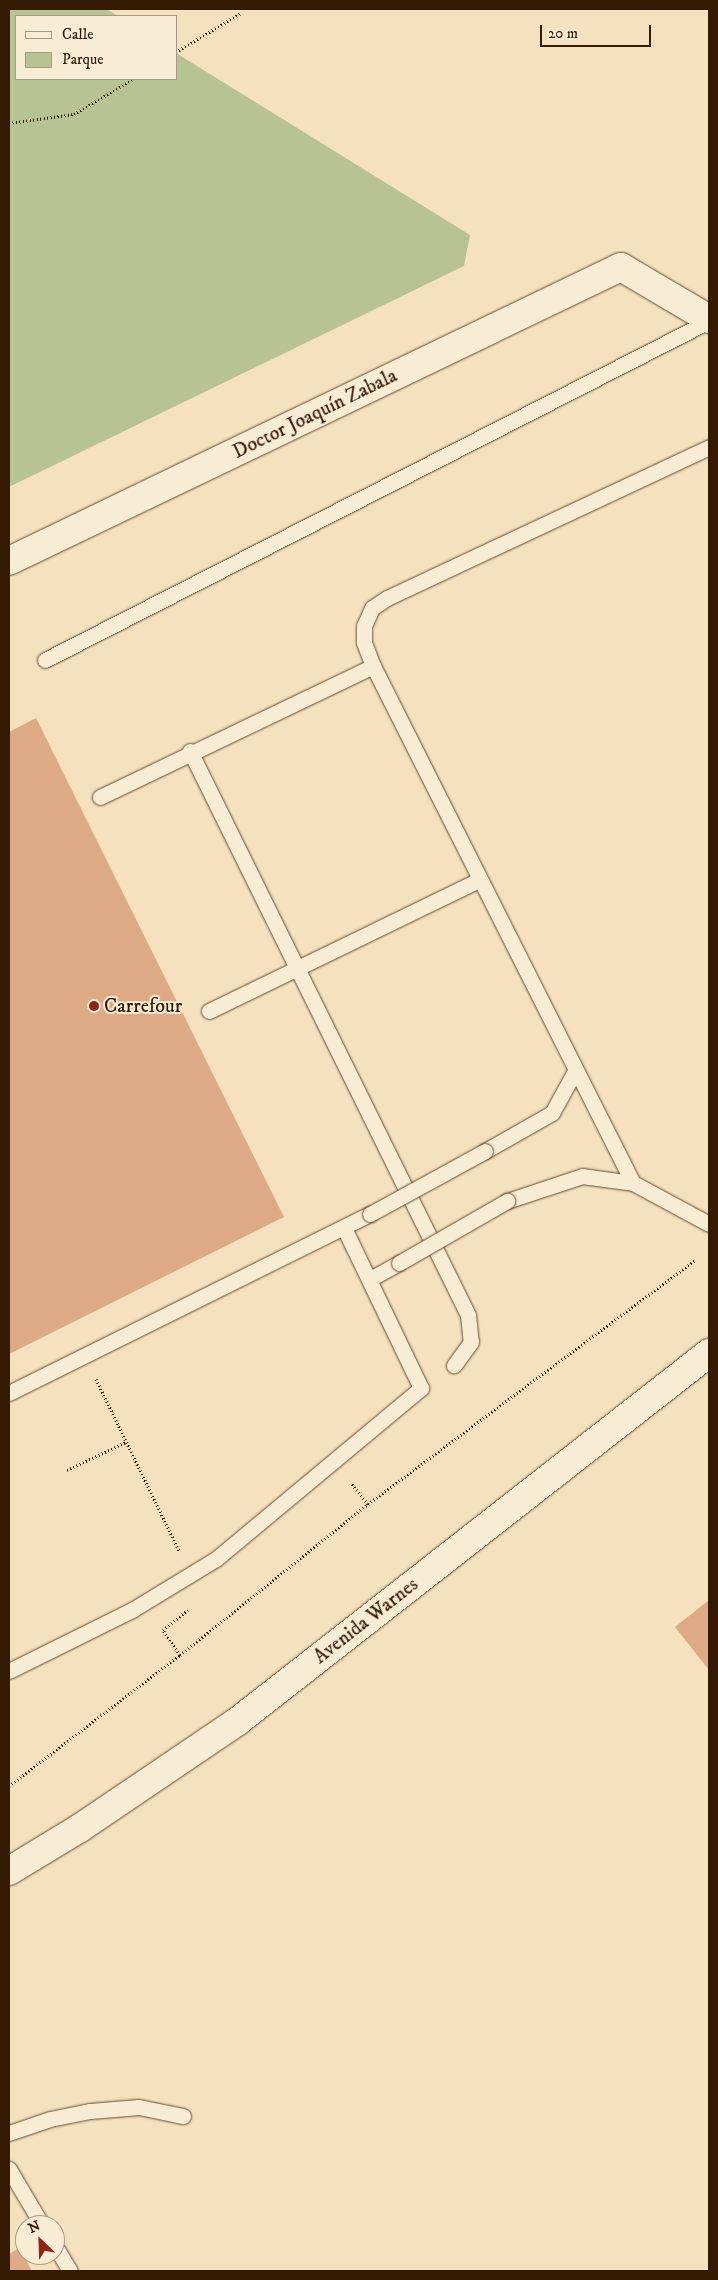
<!DOCTYPE html>
<html>
<head>
<meta charset="utf-8">
<style>
  body { margin:0 }
  #map { position:relative; width:718px; height:2280px; overflow:hidden; background:#f6e1be; font-family:"IM FELL DW Pica",serif }
  div>[style] { position:absolute }
  [style*='--x'] { left:calc(var(--x)*1px); top:calc(var(--y)*1px); width:calc(var(--w)*1px); rotate:calc(var(--a)*1deg) }
  .green>* { inset:0; background:#b8c394 }
  .building>* { inset:0; background:#deaa86 }
  .path>* { height:3px; margin-top:-1.5px; transform-origin:0; background:repeating-linear-gradient(90deg,#341903 0 1px,transparent 0 3.5px) }
  .roads { filter:drop-shadow(0 0 1px #644b32) drop-shadow(0 0 1px #644b32) }
  .service>* { height:15px; margin:-7.5px; padding:0 7.5px; transform-origin:7.5px; border-radius:7.5px; background:#f9ecd5 }
  .minor>* { height:28px; margin:-14px; padding:0 14px; transform-origin:14px; border-radius:14px; background:#f9ecd5 }
  .tertiary>* { height:28px; margin:-14px; padding:0 14px; transform-origin:14px; border-radius:14px; background:#f9ecd5 }
  .secondary>* { height:28px; margin:-14px; padding:0 14px; transform-origin:14px; border-radius:14px; background:#f9ecd5 }
  .bridges { filter:drop-shadow(0 0 1px #644b32) drop-shadow(0 0 1px #644b32) }
  .service-bridge>* { height:15px; margin:-7.5px; padding:0 7.5px; transform-origin:7.5px; border-radius:7.5px; background:#f9ecd5 }
  .dots>* { width:14px; height:14px; translate:-50% -50%; box-sizing:border-box; border:2px solid #f9ecd5; border-radius:50% }
  span { translate:-50% -50%; white-space:nowrap; text-align:center; line-height:1.15; -webkit-text-stroke:4px #f9ecd5; paint-order:stroke }
  .street-label { font-size:20px; color:#341903 }
  .poi-label { font-size:20px; color:#341903 }
  .left { translate:0 -50%; text-align:left }
  .frame { position:absolute; inset:0; border:10px solid #341903; pointer-events:none }
  .legend { position:absolute; left:15px; top:15px; width:162px; height:65px; box-sizing:border-box; background:#f9ecd5; border:1px solid #aa9881; margin:0; padding:6px 9px; list-style:none; font-size:15px; color:#341903 }
  .legend li { display:flex; align-items:center; gap:10px; height:25px }
  .legend b { width:25px; border:1px solid #aa9881 }
  .north { position:absolute; left:15px; top:2215px; width:50px; height:50px; box-sizing:border-box; background:#f9ecd5; border:1px solid #aa9881; border-radius:50%; rotate:336deg; font-size:14px; font-weight:700; line-height:20px; text-align:center; color:#341903 }
  .north::after { content:''; display:block; margin:auto; width:18px; height:22px; background:#8f2418; clip-path:polygon(50% 0,100% 100%,50% 72%,0 100%) }
  .scale { position:absolute; left:540px; top:25px; width:111px; height:22px; box-sizing:border-box; border:2px solid #341903; border-top:0; padding-left:6px; font-size:15px; line-height:18px; white-space:nowrap; color:#341903; -webkit-text-stroke:4px #f9ecd5; paint-order:stroke }
</style>
</head>
<body>
<div id="map">
  <div class="green">
    <i style="clip-path:polygon(9px 9px,106px 9px,118px 16px,16px 16px,16px 79px,176px 79px,176px 53px,470px 235px,464px 266px,9px 487px)"></i>
  </div>
  <div class="building">
    <i style="clip-path:polygon(36px 718px,284px 1217px,9px 1354px,9px 732px)"></i>
    <i style="clip-path:polygon(709px 1600px,709px 1670px,675px 1627px)"></i>
    <i style="clip-path:polygon(19px 2248px,32px 2271px,9px 2271px,9px 2254px)"></i>
  </div>
  <div class="path">
    <i style="--x:176;--y:52;--w:76;--a:-31"></i>
    <i style="--x:9;--y:123;--w:66;--a:-7.9"></i>
    <i style="--x:74;--y:114;--w:69;--a:-30.7"></i>
    <i style="--x:96;--y:1379;--w:191;--a:64.2"></i>
    <i style="--x:67;--y:1470;--w:65;--a:-25.4"></i>
    <i style="--x:368;--y:1504;--w:408;--a:-36.7"></i>
    <i style="--x:180;--y:1655;--w:241;--a:-38.8"></i>
    <i style="--x:368;--y:1504;--w:27;--a:-129"></i>
    <i style="--x:9;--y:1786;--w:215;--a:-37.5"></i>
    <i style="--x:180;--y:1655;--w:30;--a:-124"></i>
    <i style="--x:163;--y:1630;--w:32;--a:-39"></i>
  </div>
  <div class="roads">
    <div class="service">
      <i style="--x:45;--y:660;--w:746;--a:-27.05"></i>
      <i style="--x:190;--y:751;--w:629;--a:63.76"></i>
      <i style="--x:468;--y:1315;--w:27;--a:84"></i>
      <i style="--x:471;--y:1342;--w:29;--a:126"></i>
      <i style="--x:100;--y:797;--w:303;--a:-25.6"></i>
      <i style="--x:209;--y:1011;--w:300;--a:-25.9"></i>
      <i style="--x:485;--y:1151;--w:77;--a:-29.6"></i>
      <i style="--x:552;--y:1113;--w:46;--a:-61.2"></i>
      <i style="--x:633;--y:1183;--w:579;--a:-116.7"></i>
      <i style="--x:373;--y:666;--w:26;--a:-111"></i>
      <i style="--x:364;--y:642;--w:16;--a:-90"></i>
      <i style="--x:364;--y:626;--w:20;--a:-66"></i>
      <i style="--x:372;--y:608;--w:18;--a:-34"></i>
      <i style="--x:387;--y:598;--w:356;--a:-25.1"></i>
      <i style="--x:507;--y:1201;--w:79;--a:-18.4"></i>
      <i style="--x:582;--y:1176;--w:51;--a:7.8"></i>
      <i style="--x:633;--y:1183;--w:86;--a:28.3"></i>
      <i style="--x:370;--y:1279;--w:33;--a:-29"></i>
      <i style="--x:9;--y:1393;--w:403;--a:-26.4"></i>
      <i style="--x:9;--y:1671;--w:137;--a:-26.4"></i>
      <i style="--x:132;--y:1610;--w:98;--a:-31.3"></i>
      <i style="--x:216;--y:1559;--w:267;--a:-39.8"></i>
      <i style="--x:421;--y:1388;--w:178;--a:-115.7"></i>
      <i style="--x:9;--y:2133;--w:43;--a:-18.9"></i>
      <i style="--x:50;--y:2119;--w:41;--a:-11.3"></i>
      <i style="--x:90;--y:2111;--w:49;--a:-4.7"></i>
      <i style="--x:139;--y:2107;--w:45;--a:11.6"></i>
      <i style="--x:9;--y:2169;--w:65;--a:59.5"></i>
      <i style="--x:55;--y:2246;--w:29;--a:59"></i>
    </div>
    <div class="minor">
      <i style="--x:9;--y:561;--w:679;--a:-25.66"></i>
    </div>
    <div class="tertiary">
      <i style="--x:621;--y:267;--w:102;--a:30.6"></i>
    </div>
    <div class="secondary">
      <i style="--x:9;--y:1871;--w:83;--a:-31.2"></i>
      <i style="--x:80;--y:1828;--w:191;--a:-34.1"></i>
      <i style="--x:238;--y:1721;--w:598;--a:-38"></i>
    </div>
  </div>
  <div class="bridges">
    <div class="service-bridge">
      <i style="--x:370;--y:1214;--w:131;--a:-28.7"></i>
      <i style="--x:399;--y:1263;--w:125;--a:-29.9"></i>
    </div>
  </div>
  <div class="dots">
    <i style="left:94px;top:1006px;background:#8f2418"></i>
  </div>
  <div class="street-label">
    <span style="left:315px;top:414px;rotate:-26deg">Doctor Joaquín Zabala</span>
    <span style="left:366px;top:1621px;rotate:-38deg">Avenida Warnes</span>
  </div>
  <div class="poi-label">
    <span class="left" style="left:104px;top:1006px">Carrefour</span>
  </div>
  <div class="frame"></div>
  <ul class="legend">
  <li><b style="height:6px;background:#f9ecd5"></b>Calle</li>
  <li><b style="height:14px;background:#b8c394"></b>Parque</li>
  </ul>
  <div class="north">N</div>
  <div class="scale">20 m</div>
</div>
</body>
</html>
